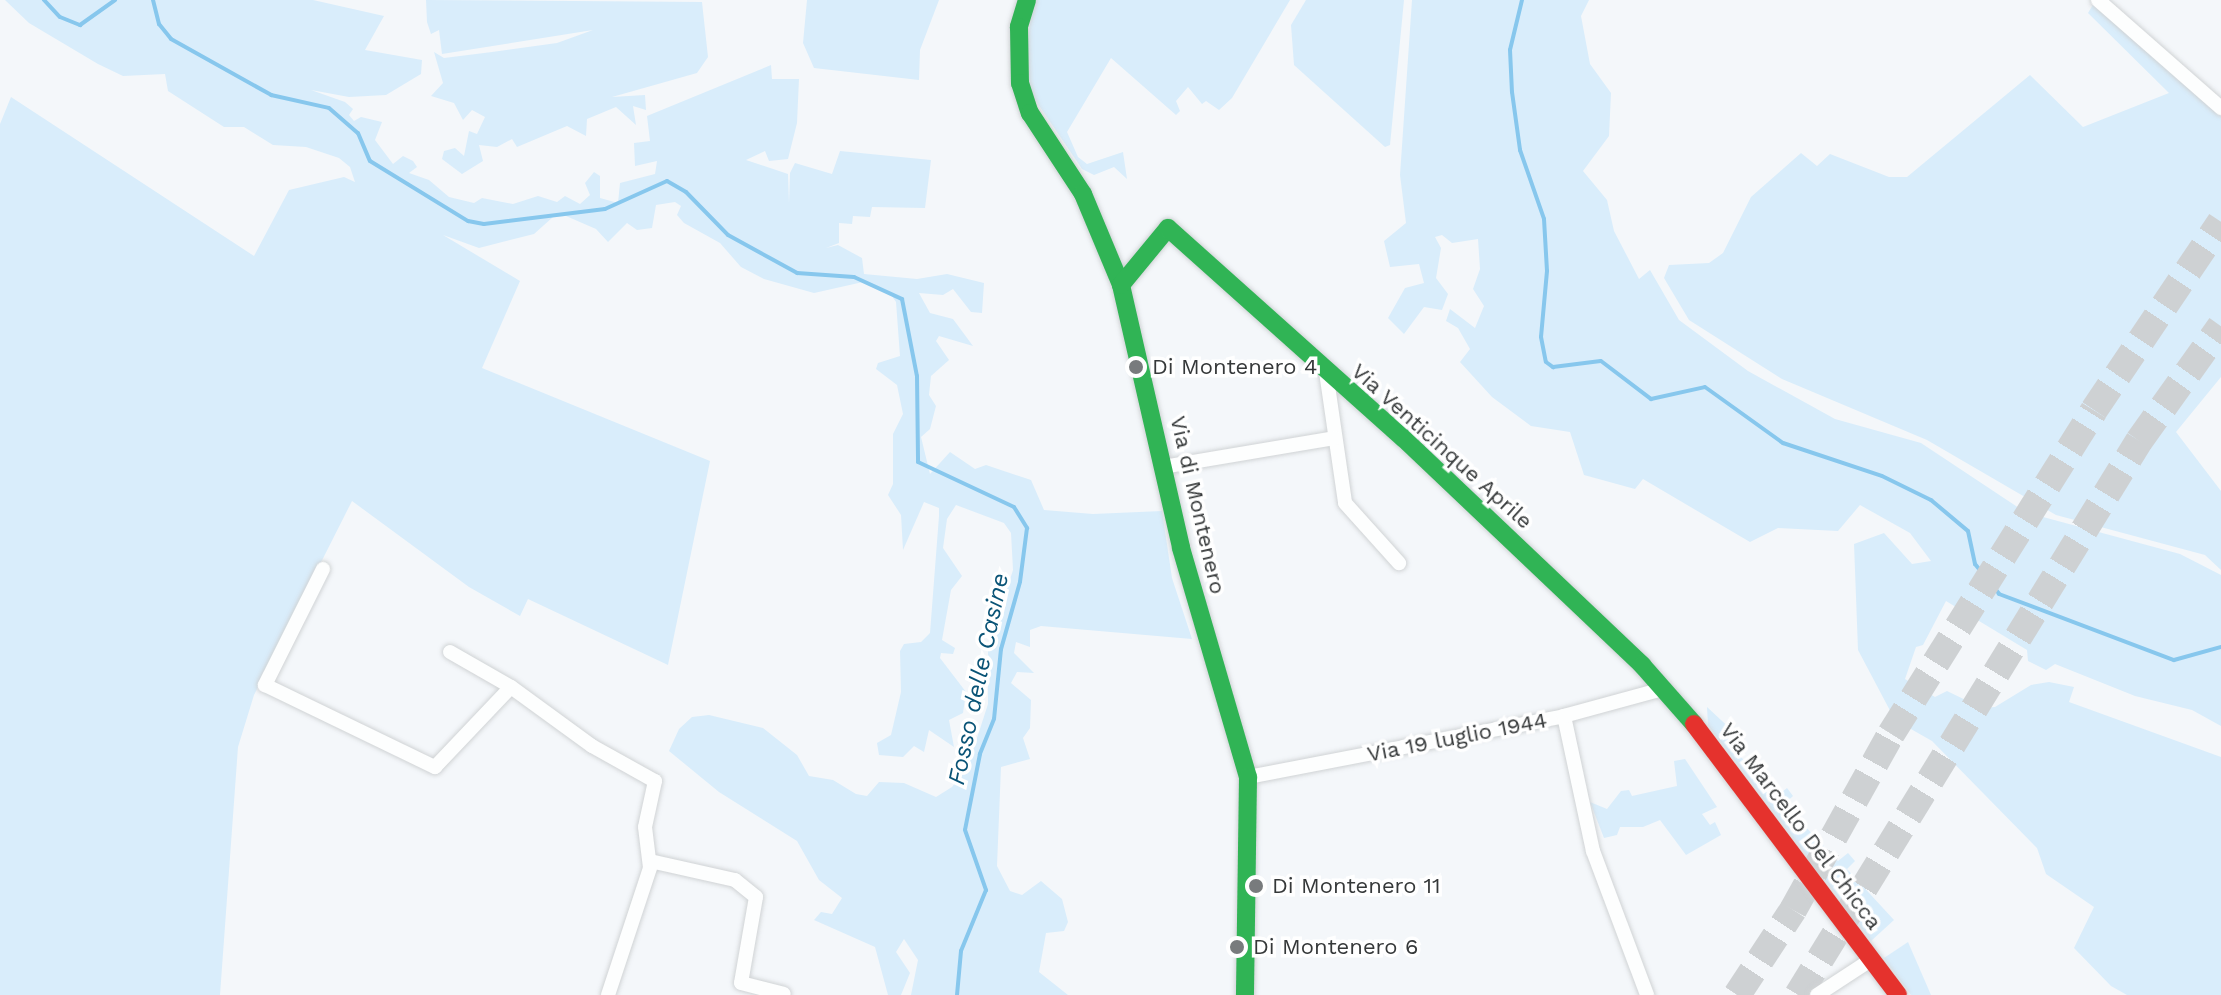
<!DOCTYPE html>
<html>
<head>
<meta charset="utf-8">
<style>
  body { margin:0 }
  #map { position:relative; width:2221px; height:995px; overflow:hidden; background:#f4f7fa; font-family:"Work Sans",sans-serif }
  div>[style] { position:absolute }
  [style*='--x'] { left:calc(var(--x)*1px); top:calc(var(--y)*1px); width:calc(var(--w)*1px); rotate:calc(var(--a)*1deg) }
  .green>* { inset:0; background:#d9edfb }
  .stream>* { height:4px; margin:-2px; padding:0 2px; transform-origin:2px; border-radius:2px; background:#87c7ed }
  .highway-tunnel>* { height:28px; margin-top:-14px; transform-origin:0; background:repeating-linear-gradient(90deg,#ced1d3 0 28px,transparent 0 42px) }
  .roads { filter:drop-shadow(0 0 2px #d0d3d5) drop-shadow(0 0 2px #d0d3d5) }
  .street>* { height:14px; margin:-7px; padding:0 7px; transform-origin:7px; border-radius:7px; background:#fdfefe }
  .fast>* { height:18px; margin:-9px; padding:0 9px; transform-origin:9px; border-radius:9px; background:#30b455 }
  .jam>* { height:18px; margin:-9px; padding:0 9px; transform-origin:9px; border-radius:9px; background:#e5322d }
  .dots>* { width:22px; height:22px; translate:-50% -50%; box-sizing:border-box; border:4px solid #fff; border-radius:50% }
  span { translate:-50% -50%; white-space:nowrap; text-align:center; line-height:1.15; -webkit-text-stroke:7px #fff; paint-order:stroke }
  .poi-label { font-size:22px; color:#353839 }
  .left { translate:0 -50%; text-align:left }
  .street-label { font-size:22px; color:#353839 }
  .water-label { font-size:24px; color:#095376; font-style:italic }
</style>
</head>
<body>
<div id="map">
  <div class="green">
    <i style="clip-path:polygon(5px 0,313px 0,384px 16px,365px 50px,422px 60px,421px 74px,386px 95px,349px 97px,311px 90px,345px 102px,353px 109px,349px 115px,354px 121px,361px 117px,382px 122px,375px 140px,393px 164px,403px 156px,413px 161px,417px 167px,409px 173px,429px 180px,449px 197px,474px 203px,482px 198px,513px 204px,538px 196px,557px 202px,565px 196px,580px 204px,590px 195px,585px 183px,594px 172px,600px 176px,600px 198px,618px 203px,620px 183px,655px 174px,657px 161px,635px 166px,634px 143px,650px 141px,647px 116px,771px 65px,772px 79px,799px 79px,797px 123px,788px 159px,769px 161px,765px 151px,746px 160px,788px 174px,789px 203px,790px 173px,795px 163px,832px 174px,840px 151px,931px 160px,925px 208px,872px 207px,870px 217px,853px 216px,852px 224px,839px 223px,839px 243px,826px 248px,838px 245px,862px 258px,864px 274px,917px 279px,947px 274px,984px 283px,982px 313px,971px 312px,953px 289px,943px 295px,919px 293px,930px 313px,953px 319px,973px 346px,939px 336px,936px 341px,949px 360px,931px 376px,929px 395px,936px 406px,930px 429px,921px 437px,930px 474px,950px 452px,975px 469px,986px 465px,1031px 480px,1044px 510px,1093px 514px,1162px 511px,1172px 578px,1192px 639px,1041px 626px,1030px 630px,1030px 647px,1016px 642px,1014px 653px,1034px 673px,1017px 672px,1011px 683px,1031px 700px,1030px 728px,1023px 738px,1030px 759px,1001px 767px,997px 866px,1010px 891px,1022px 895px,1041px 881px,1062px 899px,1068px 922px,1064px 931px,1046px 933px,1039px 972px,1068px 995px,911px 995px,918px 960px,904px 939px,896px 952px,910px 973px,901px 995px,888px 995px,875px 947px,814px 920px,821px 912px,832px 914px,842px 898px,819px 880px,797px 841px,719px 792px,669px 751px,679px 729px,692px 717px,709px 715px,763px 728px,797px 755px,809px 776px,833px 780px,856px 794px,867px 796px,879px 782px,904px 783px,936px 797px,952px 787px,966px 769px,978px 735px,988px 704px,988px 649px,1013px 570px,1011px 533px,1004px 523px,956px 505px,947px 519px,943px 548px,962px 576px,951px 590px,942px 640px,955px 648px,953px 654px,941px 653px,940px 658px,966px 692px,963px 713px,949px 720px,954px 747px,929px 730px,924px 752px,914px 746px,903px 757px,879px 755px,877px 743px,891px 735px,901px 692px,900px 651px,904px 644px,921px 642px,930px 633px,939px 516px,939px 508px,924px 502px,903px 550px,901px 515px,888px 495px,893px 484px,893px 434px,903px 414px,897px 385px,876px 369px,878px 363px,900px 356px,896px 302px,889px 292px,863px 282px,814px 293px,764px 279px,741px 267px,720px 243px,684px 223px,677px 215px,681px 206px,675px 202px,656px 205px,652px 228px,637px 230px,627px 223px,608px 242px,596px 229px,566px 216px,553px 217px,534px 234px,479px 248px,443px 235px,520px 281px,482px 368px,710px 461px,668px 665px,528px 599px,520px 616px,469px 587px,352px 501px,254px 695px,238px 747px,220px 995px,0 995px,0 124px,11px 97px,254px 256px,289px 190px,344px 177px,355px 182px,350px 167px,339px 158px,306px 147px,273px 145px,244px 127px,224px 127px,168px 91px,165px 74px,123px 76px,98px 64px,29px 23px)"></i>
    <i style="clip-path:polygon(426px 0,702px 2px,708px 57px,697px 73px,612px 97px,645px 95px,646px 110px,633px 106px,636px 125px,616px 107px,587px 119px,586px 136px,567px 126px,517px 147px,512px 139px,497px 147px,479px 145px,483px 161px,462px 174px,442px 159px,444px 151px,455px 148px,464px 156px,469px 131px,477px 134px,485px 117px,472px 110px,463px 120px,454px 103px,431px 96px,443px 83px,434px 52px,444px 58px,492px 52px,557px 43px,593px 30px,442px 54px,439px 30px,431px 34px,427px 22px)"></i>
    <i style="clip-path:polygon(807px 0,939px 0,920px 50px,919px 80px,814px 68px,803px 43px)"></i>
    <i style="clip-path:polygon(1033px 0,1290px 0,1232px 98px,1219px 110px,1206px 101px,1202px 104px,1188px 87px,1176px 101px,1180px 111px,1176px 115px,1111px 58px,1067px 132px,1078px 157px,1087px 164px,1123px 152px,1127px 179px,1114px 167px,1094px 175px,1082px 169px,1023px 82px)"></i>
    <i style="clip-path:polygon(1306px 0,1404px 0,1390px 145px,1385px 147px,1294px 65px,1291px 25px)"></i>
    <i style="clip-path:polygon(1412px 0,1589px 0,1581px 16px,1590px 64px,1611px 93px,1609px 136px,1583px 171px,1607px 200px,1614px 231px,1639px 279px,1650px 270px,1679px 320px,1748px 371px,1835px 419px,1921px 443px,2025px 512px,2180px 554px,2221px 575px,2221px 726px,2192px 710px,2135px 696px,2055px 664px,2046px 670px,2028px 661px,2027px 650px,1946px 601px,1923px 645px,1916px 647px,1905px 679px,1935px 697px,1947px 691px,1982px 708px,1995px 707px,2031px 685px,2049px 682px,2074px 687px,2069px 702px,2221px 757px,2221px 995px,2127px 995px,2111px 986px,2074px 948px,2094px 907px,2046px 874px,2037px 848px,1932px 741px,1895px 720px,1858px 650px,1854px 544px,1884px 533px,1912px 564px,1931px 561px,1910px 533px,1860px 505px,1838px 531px,1778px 528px,1750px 542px,1643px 479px,1635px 489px,1584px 475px,1570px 432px,1531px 426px,1492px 397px,1460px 362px,1470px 349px,1458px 328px,1446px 321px,1450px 309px,1475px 328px,1484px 306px,1473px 289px,1480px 269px,1478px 239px,1452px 243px,1442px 235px,1435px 237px,1441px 248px,1436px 278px,1448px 294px,1442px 310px,1424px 307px,1404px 334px,1388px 318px,1405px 288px,1424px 283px,1419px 264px,1390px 267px,1384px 241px,1406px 223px,1400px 175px)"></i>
    <i style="clip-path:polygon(2094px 3px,2221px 115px,2221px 377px,2176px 432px,2221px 491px,2221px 570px,2205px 555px,2056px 515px,1927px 440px,1782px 379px,1689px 320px,1664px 278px,1669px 265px,1709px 263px,1723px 253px,1751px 197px,1801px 153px,1817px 166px,1830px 154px,1889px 177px,1907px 177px,2030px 75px,2083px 127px,2169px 93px,2088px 13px)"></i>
    <i style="clip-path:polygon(1707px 707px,1736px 734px,1728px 743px,1777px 796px,1787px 788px,1793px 796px,1784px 804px,1838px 861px,1848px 853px,1855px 861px,1847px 869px,1894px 920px,1871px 941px,1708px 725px)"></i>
    <i style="clip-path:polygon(1685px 759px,1717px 807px,1702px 814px,1710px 825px,1715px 822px,1721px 835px,1686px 855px,1660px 820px,1643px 827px,1620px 827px,1617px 835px,1604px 838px,1590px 802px,1607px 809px,1621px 791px,1629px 790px,1632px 796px,1677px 786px,1674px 761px)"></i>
    <i style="clip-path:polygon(1908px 942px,1931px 995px,1911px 995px,1884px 958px)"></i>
  </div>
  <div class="stream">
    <i style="--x:44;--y:0;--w:23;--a:47"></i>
    <i style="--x:60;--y:17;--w:22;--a:22"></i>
    <i style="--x:80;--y:25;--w:43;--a:-35.5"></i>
    <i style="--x:153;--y:0;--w:25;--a:76"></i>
    <i style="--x:159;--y:24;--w:19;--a:51"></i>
    <i style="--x:171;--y:39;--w:115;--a:29.2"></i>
    <i style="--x:271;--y:95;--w:59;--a:12.6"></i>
    <i style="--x:329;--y:108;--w:38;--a:41"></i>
    <i style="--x:358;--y:133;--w:30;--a:67"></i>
    <i style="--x:370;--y:161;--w:115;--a:31.5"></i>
    <i style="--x:468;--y:221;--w:16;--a:11"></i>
    <i style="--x:484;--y:224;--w:122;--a:-7.1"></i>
    <i style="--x:605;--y:209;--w:68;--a:-24.3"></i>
    <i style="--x:667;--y:181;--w:22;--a:30"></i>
    <i style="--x:686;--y:192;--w:60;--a:45.7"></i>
    <i style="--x:728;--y:235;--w:79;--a:28.8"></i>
    <i style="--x:797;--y:273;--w:57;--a:4"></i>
    <i style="--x:854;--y:277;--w:53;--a:24.6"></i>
    <i style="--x:902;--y:299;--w:78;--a:79"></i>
    <i style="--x:917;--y:376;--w:86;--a:89.3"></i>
    <i style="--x:918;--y:462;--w:106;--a:25.1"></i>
    <i style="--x:1014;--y:507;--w:25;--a:58"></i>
    <i style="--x:1027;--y:528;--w:54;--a:97.4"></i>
    <i style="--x:1020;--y:582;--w:70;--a:105.8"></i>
    <i style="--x:1001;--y:649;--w:70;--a:95.7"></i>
    <i style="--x:994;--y:719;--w:38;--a:112"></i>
    <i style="--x:980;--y:754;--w:77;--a:101.2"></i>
    <i style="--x:965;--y:830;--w:64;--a:70.7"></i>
    <i style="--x:986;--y:890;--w:66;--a:112.3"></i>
    <i style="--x:961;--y:951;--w:44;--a:95.2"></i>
    <i style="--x:1522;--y:0;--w:51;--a:103.5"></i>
    <i style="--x:1510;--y:50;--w:42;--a:87.3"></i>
    <i style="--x:1512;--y:92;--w:59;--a:82.1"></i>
    <i style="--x:1520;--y:150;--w:73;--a:70.8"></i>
    <i style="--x:1544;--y:219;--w:52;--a:86.7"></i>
    <i style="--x:1547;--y:271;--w:66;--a:95.2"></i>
    <i style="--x:1541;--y:337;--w:25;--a:79"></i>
    <i style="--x:1546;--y:362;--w:9;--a:36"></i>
    <i style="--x:1553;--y:367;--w:48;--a:-7.1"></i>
    <i style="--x:1601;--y:361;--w:63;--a:37.2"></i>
    <i style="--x:1651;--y:399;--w:55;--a:-12.5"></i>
    <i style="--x:1705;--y:387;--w:96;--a:35.7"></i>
    <i style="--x:1783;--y:443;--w:104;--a:18.4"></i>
    <i style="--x:1882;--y:476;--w:55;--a:26.1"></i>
    <i style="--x:1931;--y:500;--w:48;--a:40"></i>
    <i style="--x:1968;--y:531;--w:34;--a:78"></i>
    <i style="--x:1975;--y:564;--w:38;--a:51"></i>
    <i style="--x:1999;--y:594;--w:187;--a:20.7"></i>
    <i style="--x:2174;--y:660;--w:49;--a:-15.5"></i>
  </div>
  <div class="highway-tunnel">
    <i style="--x:1737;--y:995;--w:102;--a:-56.6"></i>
    <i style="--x:1793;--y:910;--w:201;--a:-60.9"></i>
    <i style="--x:1891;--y:734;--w:382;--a:-57.9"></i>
    <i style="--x:2094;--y:410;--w:227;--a:-56"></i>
    <i style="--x:1798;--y:995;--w:651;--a:-58.39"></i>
    <i style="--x:2139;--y:441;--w:141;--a:-54.5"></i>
  </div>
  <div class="roads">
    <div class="street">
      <i style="--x:2098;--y:0;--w:164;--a:41.3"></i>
      <i style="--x:1326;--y:372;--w:132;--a:81.7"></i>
      <i style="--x:1345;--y:503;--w:81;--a:48"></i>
      <i style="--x:1163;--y:467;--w:174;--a:-9.6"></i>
      <i style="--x:323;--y:569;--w:130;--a:116.6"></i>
      <i style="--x:265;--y:685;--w:189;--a:25.8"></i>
      <i style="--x:435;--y:767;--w:110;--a:-46.5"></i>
      <i style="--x:511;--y:687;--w:100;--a:36.1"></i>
      <i style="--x:592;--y:746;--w:72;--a:29.1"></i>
      <i style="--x:655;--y:781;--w:47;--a:102.3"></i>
      <i style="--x:645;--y:827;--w:41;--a:83"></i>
      <i style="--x:650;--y:868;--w:134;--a:108.3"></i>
      <i style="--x:450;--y:652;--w:70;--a:29.8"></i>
      <i style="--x:1564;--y:716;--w:138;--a:77.9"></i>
      <i style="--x:1593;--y:851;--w:154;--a:69.4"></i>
      <i style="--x:1248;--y:777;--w:322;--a:-10.9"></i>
      <i style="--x:1564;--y:716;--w:103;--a:-15.3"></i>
      <i style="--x:650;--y:861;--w:87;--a:12.6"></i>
      <i style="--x:735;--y:880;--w:27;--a:39"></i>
      <i style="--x:756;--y:897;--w:87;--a:99.9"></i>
      <i style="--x:741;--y:983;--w:44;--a:14.3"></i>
      <i style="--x:1817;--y:995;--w:66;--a:-33.2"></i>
    </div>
    <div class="fast">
      <i style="--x:1027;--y:0;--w:28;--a:107"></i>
      <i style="--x:1019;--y:27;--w:56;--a:89"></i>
      <i style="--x:1020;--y:83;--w:32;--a:72"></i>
      <i style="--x:1030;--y:113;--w:97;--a:56.8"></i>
      <i style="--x:1083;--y:194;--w:99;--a:67.3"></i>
      <i style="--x:1121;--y:285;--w:270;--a:77.1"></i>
      <i style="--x:1181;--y:548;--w:239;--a:73.7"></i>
      <i style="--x:1248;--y:777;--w:218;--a:90.8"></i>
      <i style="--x:1121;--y:285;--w:74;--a:-50.5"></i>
      <i style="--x:1168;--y:228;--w:315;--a:41.8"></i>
      <i style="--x:1403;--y:438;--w:330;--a:43.5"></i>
      <i style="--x:1642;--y:665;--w:79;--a:48.6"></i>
    </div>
    <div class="jam">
      <i style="--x:1694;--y:724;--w:339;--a:53"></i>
    </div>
  </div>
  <div class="dots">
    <i style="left:1136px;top:367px;background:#787b7d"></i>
    <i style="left:1256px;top:886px;background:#787b7d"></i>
    <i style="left:1237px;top:947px;background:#787b7d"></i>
  </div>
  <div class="poi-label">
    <span class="left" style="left:1152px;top:367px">Di Montenero 4</span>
    <span class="left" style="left:1272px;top:886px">Di Montenero 11</span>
    <span class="left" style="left:1253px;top:947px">Di Montenero 6</span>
  </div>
  <div class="street-label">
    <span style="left:1442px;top:446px;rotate:42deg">Via Venticinque Aprile</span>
    <span style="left:1198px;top:505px;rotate:77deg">Via di Montenero</span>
    <span style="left:1457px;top:737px;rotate:-11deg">Via 19 luglio 1944</span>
    <span style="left:1801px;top:826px;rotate:53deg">Via Marcello Del Chicca</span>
  </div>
  <div class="water-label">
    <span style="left:979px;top:679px;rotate:-78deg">Fosso delle Casine</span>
  </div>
</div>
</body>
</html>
